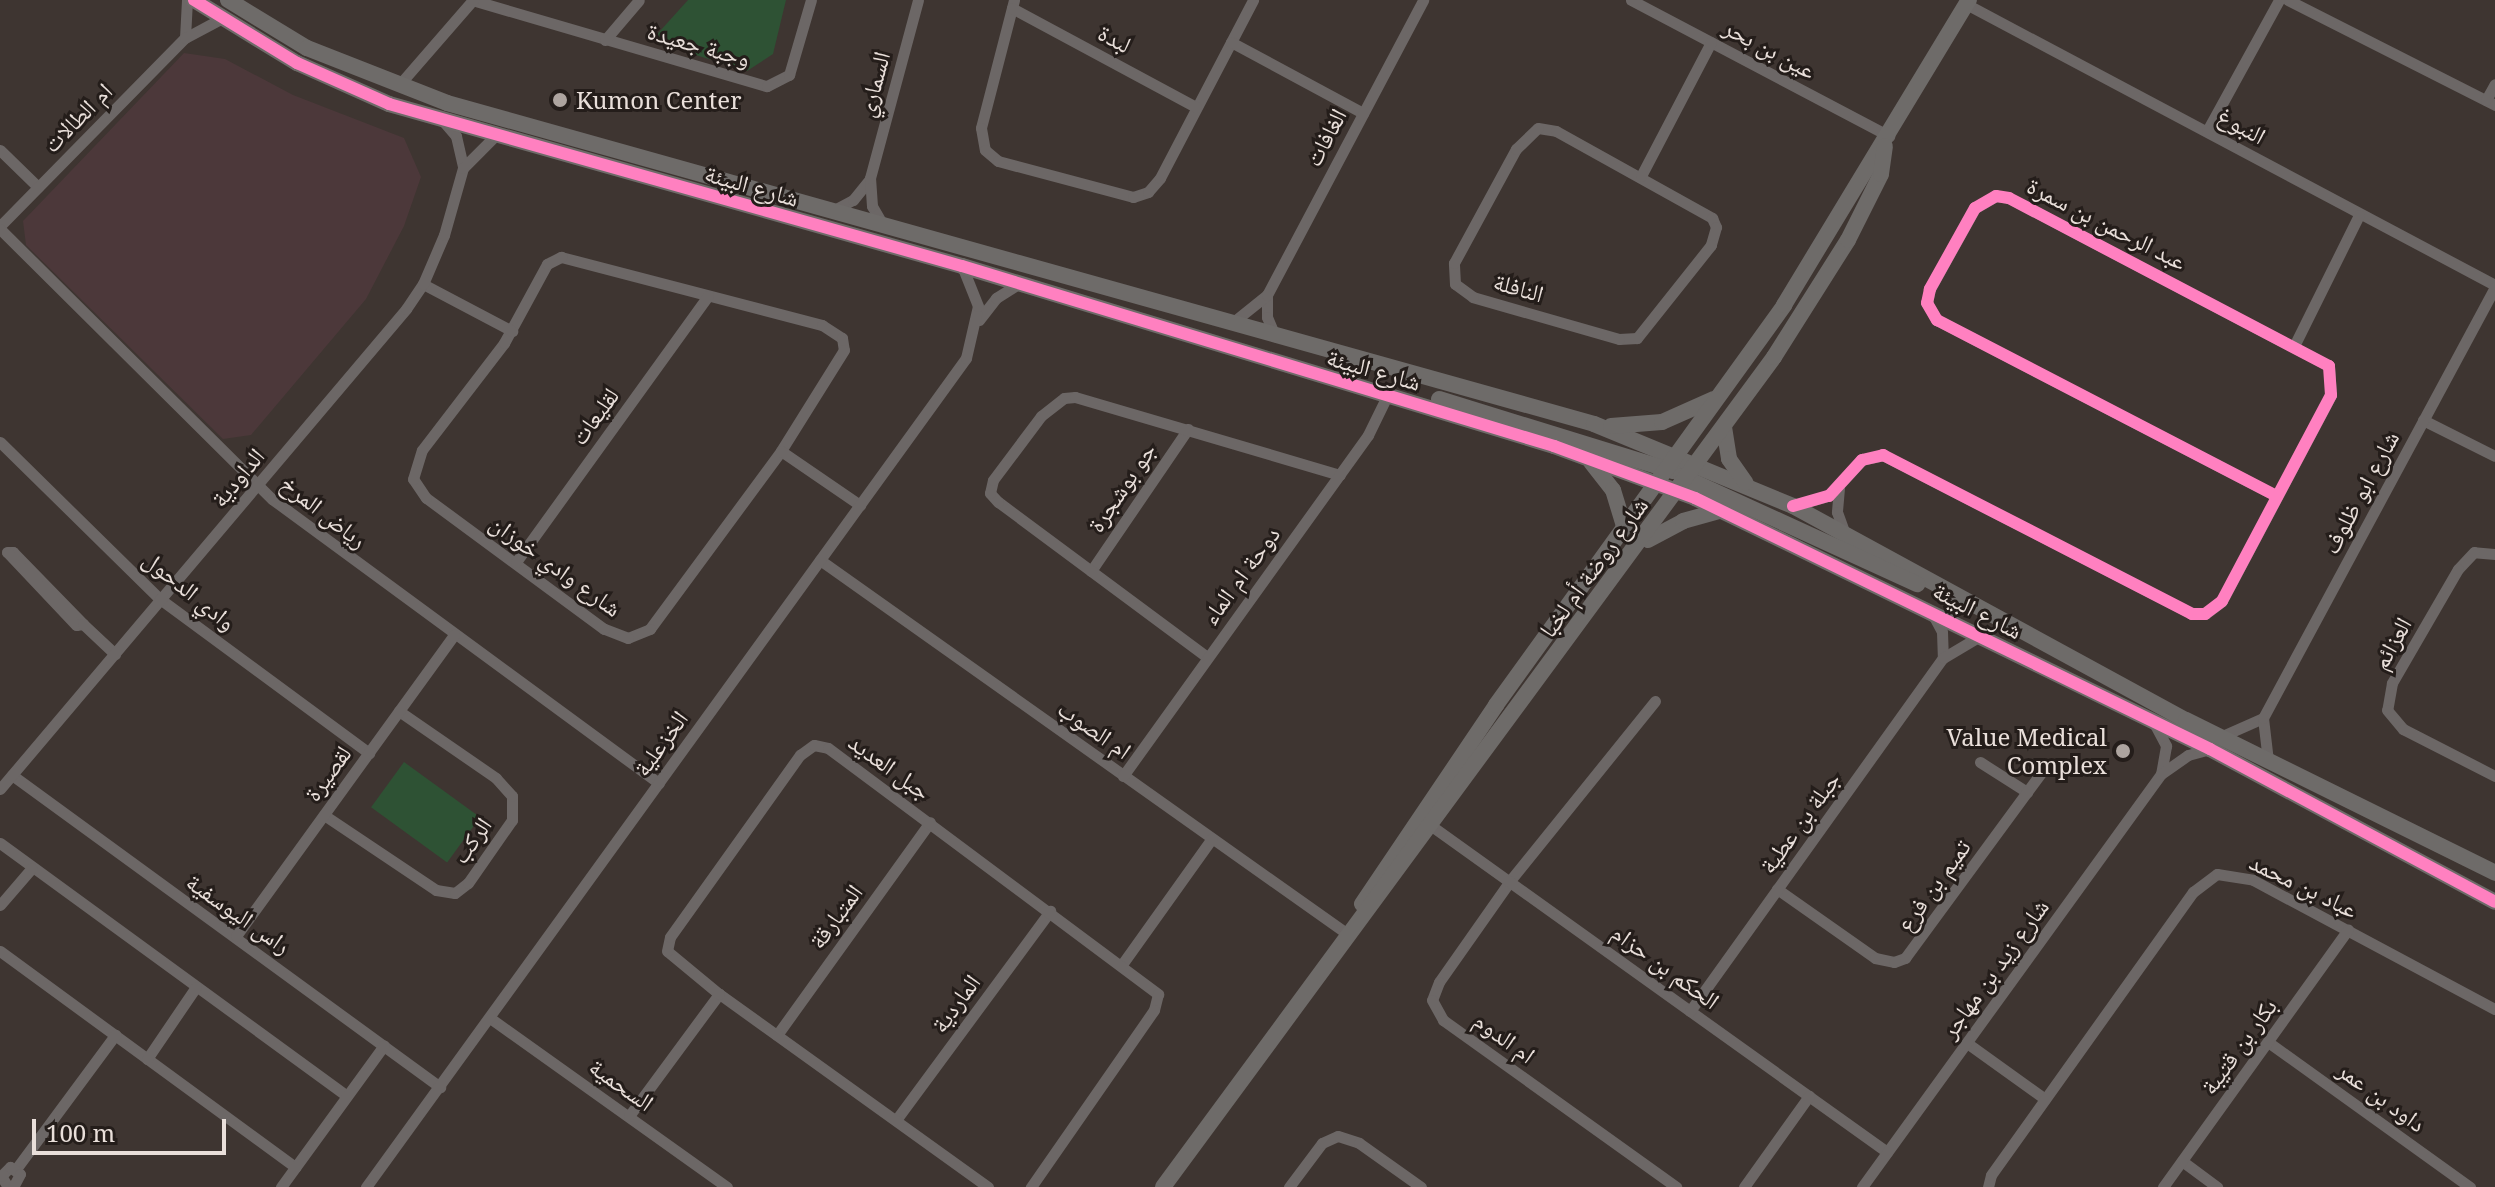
<!DOCTYPE html>
<html>
<head>
<meta charset="utf-8">
<style>
  body { margin:0 }
  #map { position:relative; width:2495px; height:1187px; overflow:hidden; background:#3e3531; font-family:"Noto Serif","Noto Naskh Arabic",serif }
  div>[style] { position:absolute }
  [style*='--x'] { left:calc(var(--x)*1px); top:calc(var(--y)*1px); width:calc(var(--w)*1px); rotate:calc(var(--a)*1deg) }
  .education>* { inset:0; background:#4c383a }
  .green>* { inset:0; background:#2e5234; transform-origin:0 0 }
  .street>* { height:11px; margin:-5.5px; padding:0 5.5px; transform-origin:5.5px; border-radius:5.5px; background:#6c6766 }
  .secondary>* { height:16px; margin:-8px; padding:0 8px; transform-origin:8px; border-radius:8px; background:#6e6b69 }
  .cycleway>* { height:12px; margin:-6px; padding:0 6px; transform-origin:6px; border-radius:6px; background:#ff80c0 }
  .dots>* { width:22px; height:22px; translate:-50% -50%; box-sizing:border-box; border:4px solid #241d1a; border-radius:50% }
  span { translate:-50% -50%; white-space:nowrap; text-align:center; line-height:1.15; -webkit-text-stroke:6px #241d1a; paint-order:stroke }
  .street-label { font-size:24px; color:#e9dfda }
  .poi-label { font-size:24px; color:#e9dfda }
  .left { translate:0 -50%; text-align:left }
  .right { translate:-100% -50%; text-align:right }
  .scale { position:absolute; left:32px; top:1119px; width:194px; height:36px; box-sizing:border-box; border:4px solid #e9dfda; border-top:0; padding-left:10px; font-size:24px; line-height:28px; white-space:nowrap; color:#e9dfda; -webkit-text-stroke:6px #241d1a; paint-order:stroke }
</style>
</head>
<body>
<div id="map">
  <div class="education">
    <i style="clip-path:polygon(184px 53px,225px 59px,293px 95px,404px 138px,421px 177px,404px 226px,366px 299px,251px 435px,223px 439px,26px 245px,23px 221px)"></i>
  </div>
  <div class="green">
    <i style="clip-path:polygon(688px 0,786px 0,773px 54px,747px 71px,651px 41px)"></i>
    <i style="left:404px;top:762px;width:94px;height:56px;rotate:36deg"></i>
  </div>
  <div class="street">
    <i style="--x:472;--y:0;--w:307;--a:16.3"></i>
    <i style="--x:767;--y:86;--w:25;--a:-27"></i>
    <i style="--x:789;--y:75;--w:78;--a:-73.7"></i>
    <i style="--x:1014;--y:0;--w:132;--a:104.5"></i>
    <i style="--x:981;--y:128;--w:22;--a:80"></i>
    <i style="--x:985;--y:150;--w:17;--a:40"></i>
    <i style="--x:998;--y:161;--w:140;--a:14.9"></i>
    <i style="--x:1133;--y:197;--w:16;--a:-18"></i>
    <i style="--x:1148;--y:192;--w:18;--a:-49"></i>
    <i style="--x:1160;--y:178;--w:201;--a:-62.4"></i>
    <i style="--x:1631;--y:0;--w:292;--a:27.8"></i>
    <i style="--x:2288;--y:0;--w:232;--a:26.9"></i>
    <i style="--x:1966;--y:4;--w:599;--a:27.98"></i>
    <i style="--x:1012;--y:8;--w:209;--a:28.3"></i>
    <i style="--x:185;--y:38;--w:38;--a:-87"></i>
    <i style="--x:605;--y:40;--w:52;--a:-49.6"></i>
    <i style="--x:1231;--y:42;--w:150;--a:28.3"></i>
    <i style="--x:399;--y:85;--w:113;--a:-49"></i>
    <i style="--x:2486;--y:100;--w:18;--a:-61"></i>
    <i style="--x:443;--y:121;--w:20;--a:49"></i>
    <i style="--x:456;--y:136;--w:32;--a:77"></i>
    <i style="--x:1538;--y:128;--w:18;--a:9"></i>
    <i style="--x:1556;--y:131;--w:179;--a:29.1"></i>
    <i style="--x:1712;--y:218;--w:10;--a:66"></i>
    <i style="--x:1716;--y:227;--w:19;--a:106"></i>
    <i style="--x:1711;--y:245;--w:119;--a:128.5"></i>
    <i style="--x:1637;--y:338;--w:18;--a:177"></i>
    <i style="--x:1619;--y:339;--w:152;--a:-164"></i>
    <i style="--x:1473;--y:297;--w:22;--a:-144"></i>
    <i style="--x:1455;--y:284;--w:21;--a:-93"></i>
    <i style="--x:1454;--y:263;--w:130;--a:-61.5"></i>
    <i style="--x:1516;--y:149;--w:30;--a:-44"></i>
    <i style="--x:2207;--y:131;--w:149;--a:-61.2"></i>
    <i style="--x:0;--y:150;--w:53;--a:44.2"></i>
    <i style="--x:1641;--y:176;--w:151;--a:-62.4"></i>
    <i style="--x:832;--y:211;--w:24;--a:-28"></i>
    <i style="--x:853;--y:200;--w:27;--a:-51"></i>
    <i style="--x:883;--y:225;--w:22;--a:-120"></i>
    <i style="--x:872;--y:206;--w:28;--a:-94"></i>
    <i style="--x:870;--y:178;--w:184;--a:-74.9"></i>
    <i style="--x:0;--y:226;--w:264;--a:-45.5"></i>
    <i style="--x:185;--y:38;--w:40;--a:-28"></i>
    <i style="--x:0;--y:229;--w:383;--a:44.8"></i>
    <i style="--x:272;--y:499;--w:480;--a:36.3"></i>
    <i style="--x:561;--y:257;--w:270;--a:14.6"></i>
    <i style="--x:822;--y:325;--w:24;--a:33"></i>
    <i style="--x:842;--y:338;--w:12;--a:81"></i>
    <i style="--x:844;--y:350;--w:119;--a:122"></i>
    <i style="--x:781;--y:451;--w:221;--a:126.4"></i>
    <i style="--x:650;--y:629;--w:24;--a:158"></i>
    <i style="--x:628;--y:638;--w:26;--a:-159"></i>
    <i style="--x:604;--y:629;--w:221;--a:-143.6"></i>
    <i style="--x:426;--y:498;--w:23;--a:-124"></i>
    <i style="--x:413;--y:479;--w:30;--a:-73"></i>
    <i style="--x:422;--y:450;--w:135;--a:-52.5"></i>
    <i style="--x:504;--y:343;--w:90;--a:-61.4"></i>
    <i style="--x:547;--y:264;--w:16;--a:-27"></i>
    <i style="--x:423;--y:284;--w:101;--a:27.8"></i>
    <i style="--x:1267;--y:295;--w:22;--a:90"></i>
    <i style="--x:1267;--y:317;--w:21;--a:67"></i>
    <i style="--x:979;--y:320;--w:28;--a:-52"></i>
    <i style="--x:996;--y:298;--w:28;--a:-32"></i>
    <i style="--x:1232;--y:323;--w:45;--a:-38.7"></i>
    <i style="--x:1267;--y:295;--w:334;--a:-62.1"></i>
    <i style="--x:2295;--y:344;--w:144;--a:-63.6"></i>
    <i style="--x:2423;--y:420;--w:80;--a:26.6"></i>
    <i style="--x:0;--y:442;--w:224;--a:44.5"></i>
    <i style="--x:160;--y:599;--w:260;--a:36.4"></i>
    <i style="--x:781;--y:451;--w:96;--a:34.4"></i>
    <i style="--x:1839;--y:488;--w:24;--a:95"></i>
    <i style="--x:1837;--y:512;--w:23;--a:70"></i>
    <i style="--x:1793;--y:506;--w:37;--a:-16"></i>
    <i style="--x:1829;--y:496;--w:49;--a:-47.5"></i>
    <i style="--x:1862;--y:460;--w:22;--a:-13"></i>
    <i style="--x:1883;--y:455;--w:348;--a:27.2"></i>
    <i style="--x:2192;--y:614;--w:13;--a:0"></i>
    <i style="--x:2205;--y:614;--w:21;--a:-37"></i>
    <i style="--x:2222;--y:601;--w:233;--a:-62.1"></i>
    <i style="--x:2331;--y:395;--w:29;--a:-94"></i>
    <i style="--x:2329;--y:366;--w:361;--a:-152.3"></i>
    <i style="--x:2009;--y:198;--w:13;--a:-171"></i>
    <i style="--x:1996;--y:196;--w:24;--a:150"></i>
    <i style="--x:1975;--y:208;--w:93;--a:119.1"></i>
    <i style="--x:1930;--y:289;--w:14;--a:102"></i>
    <i style="--x:1927;--y:303;--w:20;--a:60"></i>
    <i style="--x:1937;--y:320;--w:383;--a:27.4"></i>
    <i style="--x:7;--y:552;--w:6;--a:0"></i>
    <i style="--x:13;--y:552;--w:100;--a:45.8"></i>
    <i style="--x:83;--y:624;--w:7;--a:172"></i>
    <i style="--x:76;--y:625;--w:100;--a:-133.4"></i>
    <i style="--x:2495;--y:554;--w:21;--a:-175"></i>
    <i style="--x:2474;--y:552;--w:23;--a:133"></i>
    <i style="--x:2458;--y:569;--w:132;--a:120.1"></i>
    <i style="--x:2392;--y:683;--w:27;--a:100"></i>
    <i style="--x:2387;--y:710;--w:25;--a:50"></i>
    <i style="--x:2403;--y:729;--w:103;--a:27.1"></i>
    <i style="--x:820;--y:560;--w:645;--a:35.34"></i>
    <i style="--x:516;--y:562;--w:328;--a:-54.2"></i>
    <i style="--x:1091;--y:571;--w:172;--a:-55.7"></i>
    <i style="--x:1932;--y:613;--w:21;--a:62"></i>
    <i style="--x:1942;--y:632;--w:26;--a:88"></i>
    <i style="--x:83;--y:624;--w:44;--a:43.2"></i>
    <i style="--x:1207;--y:657;--w:260;--a:-143.4"></i>
    <i style="--x:998;--y:502;--w:12;--a:-132"></i>
    <i style="--x:990;--y:493;--w:13;--a:-77"></i>
    <i style="--x:993;--y:480;--w:80;--a:-53.1"></i>
    <i style="--x:1041;--y:416;--w:29;--a:-38"></i>
    <i style="--x:1064;--y:398;--w:11;--a:-5"></i>
    <i style="--x:1075;--y:397;--w:276;--a:16.4"></i>
    <i style="--x:1655;--y:701;--w:231;--a:128.9"></i>
    <i style="--x:1510;--y:881;--w:123;--a:125.1"></i>
    <i style="--x:1439;--y:982;--w:19;--a:111"></i>
    <i style="--x:1432;--y:1000;--w:23;--a:61"></i>
    <i style="--x:1443;--y:1020;--w:287;--a:35.6"></i>
    <i style="--x:2154;--y:723;--w:26;--a:62"></i>
    <i style="--x:2166;--y:746;--w:28;--a:100"></i>
    <i style="--x:2220;--y:737;--w:47;--a:-23.8"></i>
    <i style="--x:2268;--y:761;--w:43;--a:-96.6"></i>
    <i style="--x:2263;--y:718;--w:489;--a:-61.7"></i>
    <i style="--x:1980;--y:762;--w:56;--a:32.6"></i>
    <i style="--x:12;--y:775;--w:530;--a:36.09"></i>
    <i style="--x:1123;--y:776;--w:420;--a:-54.3"></i>
    <i style="--x:1368;--y:435;--w:43;--a:-64"></i>
    <i style="--x:0;--y:789;--w:629;--a:-49.77"></i>
    <i style="--x:406;--y:309;--w:30;--a:-56"></i>
    <i style="--x:423;--y:284;--w:53;--a:-66.8"></i>
    <i style="--x:444;--y:235;--w:70;--a:-74.2"></i>
    <i style="--x:463;--y:168;--w:45;--a:-45"></i>
    <i style="--x:324;--y:815;--w:135;--a:33.8"></i>
    <i style="--x:436;--y:890;--w:19;--a:9"></i>
    <i style="--x:455;--y:893;--w:16;--a:-38"></i>
    <i style="--x:468;--y:883;--w:77;--a:-55.1"></i>
    <i style="--x:512;--y:820;--w:24;--a:-90"></i>
    <i style="--x:512;--y:796;--w:24;--a:-132"></i>
    <i style="--x:496;--y:778;--w:118;--a:-145.4"></i>
    <i style="--x:1426;--y:822;--w:567;--a:35.6"></i>
    <i style="--x:0;--y:843;--w:429;--a:36.1"></i>
    <i style="--x:1777;--y:889;--w:120;--a:35.1"></i>
    <i style="--x:1875;--y:958;--w:19;--a:12"></i>
    <i style="--x:1894;--y:962;--w:12;--a:-20"></i>
    <i style="--x:1905;--y:958;--w:230;--a:-53.7"></i>
    <i style="--x:0;--y:905;--w:48;--a:-49.3"></i>
    <i style="--x:236;--y:936;--w:372;--a:-54.1"></i>
    <i style="--x:0;--y:951;--w:366;--a:36.2"></i>
    <i style="--x:1123;--y:963;--w:153;--a:-54.5"></i>
    <i style="--x:1690;--y:1011;--w:434;--a:-54.4"></i>
    <i style="--x:1943;--y:658;--w:43;--a:-30.7"></i>
    <i style="--x:490;--y:1018;--w:291;--a:35.5"></i>
    <i style="--x:777;--y:1035;--w:262;--a:-54.3"></i>
    <i style="--x:2268;--y:1042;--w:249;--a:35.7"></i>
    <i style="--x:1967;--y:1043;--w:96;--a:35.7"></i>
    <i style="--x:147;--y:1059;--w:87;--a:-55.8"></i>
    <i style="--x:629;--y:1116;--w:152;--a:-53.6"></i>
    <i style="--x:896;--y:1120;--w:260;--a:-53.6"></i>
    <i style="--x:2182;--y:1161;--w:44;--a:36.6"></i>
    <i style="--x:16;--y:1169;--w:167;--a:-53.5"></i>
    <i style="--x:8;--y:1187;--w:13;--a:-122"></i>
    <i style="--x:1;--y:1176;--w:13;--a:-45"></i>
    <i style="--x:10;--y:1167;--w:12;--a:35"></i>
    <i style="--x:20;--y:1174;--w:15;--a:118"></i>
    <i style="--x:281;--y:1187;--w:175;--a:-54"></i>
    <i style="--x:366;--y:1187;--w:1023;--a:-54.1"></i>
    <i style="--x:966;--y:358;--w:53;--a:-77"></i>
    <i style="--x:978;--y:306;--w:43;--a:-111.8"></i>
    <i style="--x:988;--y:1187;--w:331;--a:-144.3"></i>
    <i style="--x:719;--y:994;--w:67;--a:-140.4"></i>
    <i style="--x:667;--y:951;--w:14;--a:-78"></i>
    <i style="--x:670;--y:937;--w:224;--a:-54.5"></i>
    <i style="--x:800;--y:755;--w:17;--a:-36"></i>
    <i style="--x:814;--y:745;--w:14;--a:12"></i>
    <i style="--x:828;--y:748;--w:412;--a:36.7"></i>
    <i style="--x:1158;--y:994;--w:16;--a:104"></i>
    <i style="--x:1154;--y:1010;--w:216;--a:124.8"></i>
    <i style="--x:1289;--y:1187;--w:55;--a:-53.1"></i>
    <i style="--x:1322;--y:1143;--w:17;--a:-24"></i>
    <i style="--x:1338;--y:1136;--w:22;--a:18"></i>
    <i style="--x:1359;--y:1143;--w:76;--a:35.4"></i>
    <i style="--x:1744;--y:1187;--w:112;--a:-54.5"></i>
    <i style="--x:1862;--y:1187;--w:510;--a:-54.1"></i>
    <i style="--x:2161;--y:774;--w:33;--a:-35"></i>
    <i style="--x:2188;--y:755;--w:23;--a:-15"></i>
    <i style="--x:1988;--y:1187;--w:12;--a:-76"></i>
    <i style="--x:1991;--y:1175;--w:348;--a:-54.5"></i>
    <i style="--x:2193;--y:892;--w:30;--a:-37"></i>
    <i style="--x:2217;--y:874;--w:36;--a:9"></i>
    <i style="--x:2253;--y:880;--w:274;--a:28.1"></i>
    <i style="--x:2163;--y:1187;--w:317;--a:-54.3"></i>
  </div>
  <div class="secondary">
    <i style="--x:194;--y:0;--w:121;--a:31.5"></i>
    <i style="--x:297;--y:63;--w:101;--a:24"></i>
    <i style="--x:389;--y:104;--w:595;--a:15.79"></i>
    <i style="--x:962;--y:266;--w:619;--a:16.91"></i>
    <i style="--x:1554;--y:446;--w:150;--a:20.2"></i>
    <i style="--x:1695;--y:498;--w:573;--a:25.98"></i>
    <i style="--x:2210;--y:749;--w:323;--a:28.2"></i>
    <i style="--x:228;--y:0;--w:92;--a:31.3"></i>
    <i style="--x:307;--y:48;--w:150;--a:21.4"></i>
    <i style="--x:447;--y:103;--w:1191;--a:15.63"></i>
    <i style="--x:1594;--y:424;--w:215;--a:22.4"></i>
    <i style="--x:1793;--y:506;--w:447;--a:28.6"></i>
    <i style="--x:2186;--y:720;--w:345;--a:26.3"></i>
    <i style="--x:1439;--y:399;--w:245;--a:17.1"></i>
    <i style="--x:1611;--y:426;--w:51;--a:-4.5"></i>
    <i style="--x:1662;--y:422;--w:57;--a:-23.9"></i>
    <i style="--x:1724;--y:427;--w:32;--a:81"></i>
    <i style="--x:1729;--y:459;--w:29;--a:55"></i>
    <i style="--x:1591;--y:462;--w:36;--a:52"></i>
    <i style="--x:1613;--y:490;--w:38;--a:73"></i>
    <i style="--x:1681;--y:476;--w:260;--a:24.6"></i>
    <i style="--x:1648;--y:540;--w:40;--a:-28"></i>
    <i style="--x:1683;--y:521;--w:41;--a:-15.4"></i>
    <i style="--x:1362;--y:904;--w:240;--a:-56"></i>
    <i style="--x:1496;--y:705;--w:493;--a:-54.2"></i>
    <i style="--x:1784;--y:305;--w:357;--a:-58.8"></i>
    <i style="--x:1163;--y:1187;--w:1031;--a:-53.64"></i>
    <i style="--x:1774;--y:357;--w:138;--a:-57.7"></i>
    <i style="--x:1848;--y:240;--w:74;--a:-63.4"></i>
    <i style="--x:1881;--y:174;--w:28;--a:-82"></i>
  </div>
  <div class="cycleway">
    <i style="--x:194;--y:0;--w:121;--a:31.5"></i>
    <i style="--x:297;--y:63;--w:101;--a:24"></i>
    <i style="--x:389;--y:104;--w:595;--a:15.79"></i>
    <i style="--x:962;--y:266;--w:619;--a:16.91"></i>
    <i style="--x:1554;--y:446;--w:150;--a:20.2"></i>
    <i style="--x:1695;--y:498;--w:573;--a:25.98"></i>
    <i style="--x:2210;--y:749;--w:323;--a:28.2"></i>
    <i style="--x:1793;--y:506;--w:37;--a:-16"></i>
    <i style="--x:1829;--y:496;--w:49;--a:-47.5"></i>
    <i style="--x:1862;--y:460;--w:22;--a:-13"></i>
    <i style="--x:1883;--y:455;--w:348;--a:27.2"></i>
    <i style="--x:2192;--y:614;--w:13;--a:0"></i>
    <i style="--x:2205;--y:614;--w:21;--a:-37"></i>
    <i style="--x:2222;--y:601;--w:233;--a:-62.1"></i>
    <i style="--x:2331;--y:395;--w:29;--a:-94"></i>
    <i style="--x:2329;--y:366;--w:361;--a:-152.3"></i>
    <i style="--x:2009;--y:198;--w:13;--a:-171"></i>
    <i style="--x:1996;--y:196;--w:24;--a:150"></i>
    <i style="--x:1975;--y:208;--w:93;--a:119.1"></i>
    <i style="--x:1930;--y:289;--w:14;--a:102"></i>
    <i style="--x:1927;--y:303;--w:20;--a:60"></i>
    <i style="--x:1937;--y:320;--w:383;--a:27.4"></i>
  </div>
  <div class="dots">
    <i style="left:560px;top:100px;background:#ada49f"></i>
    <i style="left:2123px;top:751px;background:#ada49f"></i>
  </div>
  <div class="street-label">
    <span style="left:1115px;top:38px;rotate:28deg">لبدة</span>
    <span style="left:699px;top:44px;rotate:16deg">وجبة جعيدة</span>
    <span style="left:1770px;top:48px;rotate:28deg">عين بن بحر</span>
    <span style="left:873px;top:84px;rotate:-75deg">السماري</span>
    <span style="left:77px;top:117px;rotate:-45deg">ام الطالات</span>
    <span style="left:2242px;top:125px;rotate:29deg">النبوغ</span>
    <span style="left:1325px;top:137px;rotate:-62deg">الغافات</span>
    <span style="left:752px;top:185px;rotate:16deg">شارع البيئة</span>
    <span style="left:2107px;top:223px;rotate:27deg">عبد الرحمن بن سمرة</span>
    <span style="left:1519px;top:287px;rotate:16deg">النافلة</span>
    <span style="left:1374px;top:369px;rotate:16deg">شارع البيئة</span>
    <span style="left:594px;top:416px;rotate:-54deg">لقليعات</span>
    <span style="left:237px;top:477px;rotate:-50deg">الداودية</span>
    <span style="left:1121px;top:487px;rotate:-56deg">جو بوشجرة</span>
    <span style="left:2360px;top:492px;rotate:-62deg">شارع ابو ظلوف</span>
    <span style="left:324px;top:511px;rotate:38deg">رياض المرخ</span>
    <span style="left:556px;top:565px;rotate:36deg">شارع وادي خوزان</span>
    <span style="left:1593px;top:567px;rotate:-54deg">شارع روضة أم لخبا</span>
    <span style="left:1240px;top:575px;rotate:-54deg">دوحة ام الماء</span>
    <span style="left:190px;top:590px;rotate:39deg">وادي الدحول</span>
    <span style="left:1978px;top:610px;rotate:27deg">شارع البيئة</span>
    <span style="left:2391px;top:643px;rotate:-61deg">العزائم</span>
    <span style="left:1095px;top:729px;rotate:35deg">ام الصوب</span>
    <span style="left:660px;top:743px;rotate:-54deg">الخزعلية</span>
    <span style="left:890px;top:766px;rotate:36deg">جبل العديد</span>
    <span style="left:327px;top:773px;rotate:-54deg">لقصيرة</span>
    <span style="left:1799px;top:822px;rotate:-54deg">جبلة بن عطية</span>
    <span style="left:471px;top:840px;rotate:-55deg">الركب</span>
    <span style="left:1933px;top:885px;rotate:-54deg">تميم بن فرع</span>
    <span style="left:2304px;top:885px;rotate:26deg">عباد بن محمد</span>
    <span style="left:239px;top:913px;rotate:35deg">راس اليوسفية</span>
    <span style="left:835px;top:916px;rotate:-54deg">المتبارقة</span>
    <span style="left:1666px;top:966px;rotate:36deg">الحكم بن حزام</span>
    <span style="left:1994px;top:968px;rotate:-54deg">شارع زيد بن مهاجر</span>
    <span style="left:955px;top:1003px;rotate:-54deg">الماردية</span>
    <span style="left:1505px;top:1037px;rotate:36deg">ام الدوم</span>
    <span style="left:2238px;top:1046px;rotate:-54deg">بكار بن قتيبة</span>
    <span style="left:622px;top:1084px;rotate:35deg">السحمية</span>
    <span style="left:2382px;top:1096px;rotate:36deg">داود بن عمر</span>
  </div>
  <div class="poi-label">
    <span class="left" style="left:576px;top:100px">Kumon Center</span>
    <span class="right" style="left:2107px;top:751px">Value Medical<br>Complex</span>
  </div>
  <div class="scale">100 m</div>
</div>
</body>
</html>
